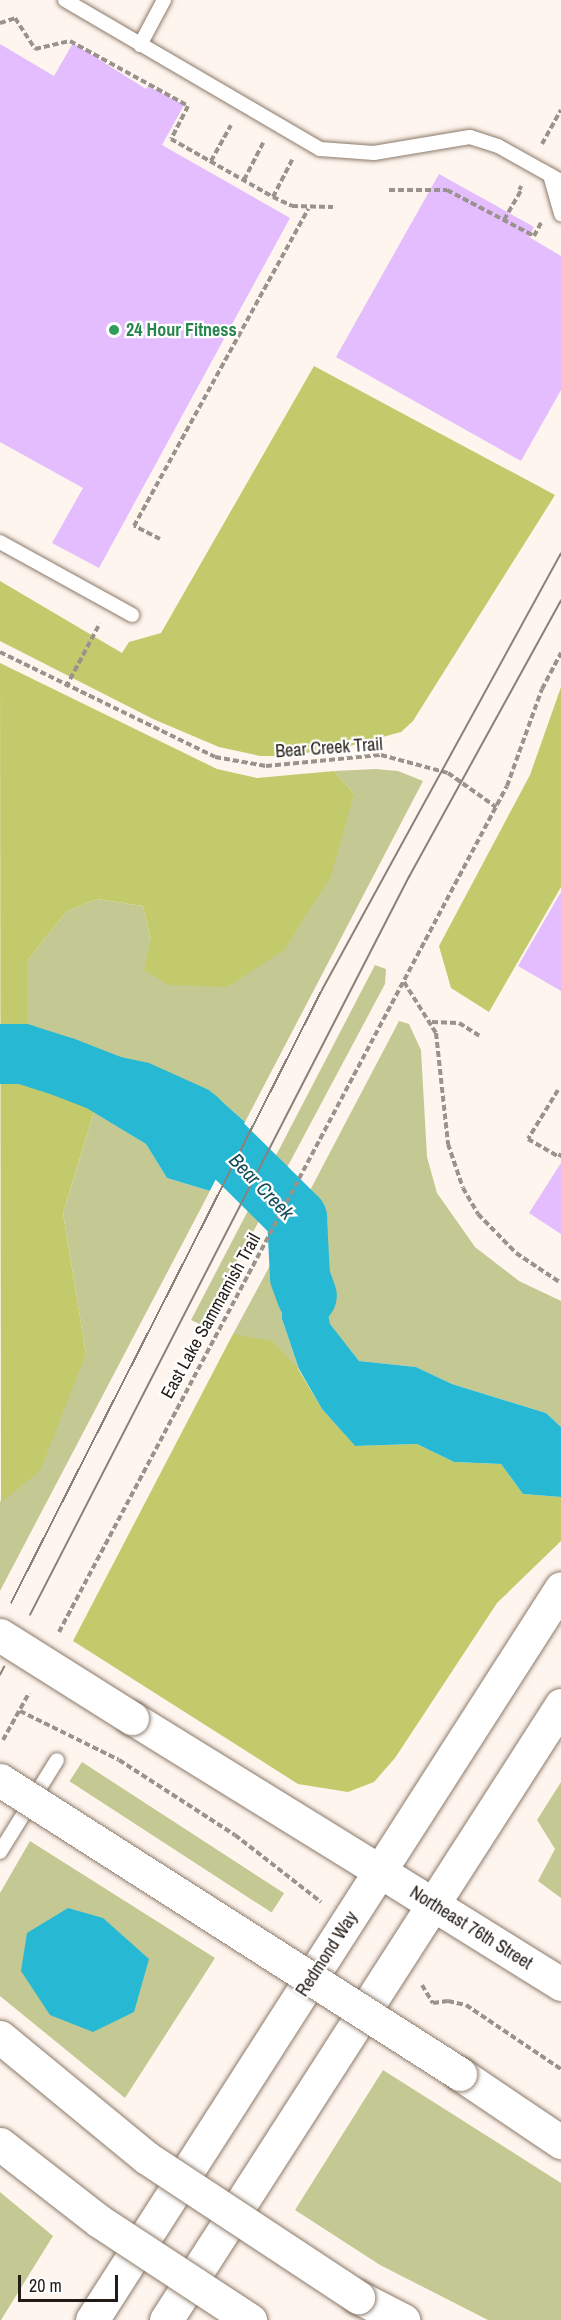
<!DOCTYPE html>
<html>
<head>
<meta charset="utf-8">
<style>
  body { margin:0 }
  #map { position:relative; width:561px; height:2320px; overflow:hidden; background:#fef5ee; font-family:"Archivo Narrow",sans-serif }
  div>[style] { position:absolute }
  [style*='--x'] { left:calc(var(--x)*1px); top:calc(var(--y)*1px); width:calc(var(--w)*1px); rotate:calc(var(--a)*1deg) }
  .green>* { inset:0; background:#c4c993; transform-origin:0 0 }
  .forest>* { inset:0; background:#c3ca6b }
  .water>* { inset:0; background:#27b9d3 }
  .pier>* { inset:0; background:#fef5ee }
  .river>* { height:60px; margin:-30px; padding:0 30px; transform-origin:30px; border-radius:30px; background:#27b9d3 }
  .building>* { inset:0; background:#e3bdfd }
  .path>* { height:4px; margin-top:-2px; transform-origin:0; background:repeating-linear-gradient(90deg,#9a928c 0 6px,transparent 0 9px) }
  .roads { filter:drop-shadow(0 0 2px #8c7a6a) drop-shadow(0 0 2px #8c7a6a) }
  .lane>* { height:14px; margin:-7px; padding:0 7px; transform-origin:7px; border-radius:7px; background:#fff }
  .secondary>* { height:33px; margin:-16.5px; padding:0 16.5px; transform-origin:16.5px; border-radius:16.5px; background:#fff }
  .primary>* { height:33px; margin:-16.5px; padding:0 16.5px; transform-origin:16.5px; border-radius:16.5px; background:#fff }
  .highway>* { height:33px; margin:-16.5px; padding:0 16.5px; transform-origin:16.5px; border-radius:16.5px; background:#fff }
  .tram>* { height:1.5px; margin:-0.75px; padding:0 0.75px; transform-origin:0.75px; border-radius:0.75px; background:#89817b }
  .bridges { filter:drop-shadow(0 0 2px #8c7a6a) drop-shadow(0 0 2px #8c7a6a) }
  .highway-bridge>* { height:33px; margin:-16.5px; padding:0 16.5px; transform-origin:16.5px; border-radius:16.5px; background:#fff }
  .dots>* { width:16px; height:16px; translate:-50% -50%; box-sizing:border-box; border:3px solid #fff; border-radius:50% }
  span { translate:-50% -50%; white-space:nowrap; text-align:center; line-height:1.15; -webkit-text-stroke:4.5px #fff; paint-order:stroke }
  .leisure-label { font-size:18px; color:#27864d; font-weight:700 }
  .left { translate:0 -50%; text-align:left }
  .street-label { font-size:18px; color:#231c16 }
  .water-label { font-size:20px; color:#164f5a; font-style:italic }
  .scale { position:absolute; left:18px; top:2275px; width:100px; height:27px; box-sizing:border-box; border:3px solid #231c16; border-top:0; padding-left:8px; font-size:18px; line-height:21px; white-space:nowrap; color:#231c16; -webkit-text-stroke:4px #fff; paint-order:stroke }
</style>
</head>
<body>
<div id="map">
  <div class="green">
    <i style="clip-path:polygon(375px 769px,398px 771px,423px 781px,245px 1122px,209px 1090px,27px 1037px,27px 961px,66px 912px,97px 899px,143px 906px,151px 940px,354px 794px,334px 771px)"></i>
    <i style="clip-path:polygon(375px 965px,386px 969px,385px 984px,282px 1177px,271px 1165px)"></i>
    <i style="clip-path:polygon(399px 1021px,409px 1024px,421px 1050px,427px 1157px,437px 1193px,475px 1247px,519px 1281px,561px 1301px,561px 1427px,546px 1413px,452px 1384px,416px 1367px,359px 1361px,328px 1322px,306px 1198px)"></i>
    <i style="clip-path:polygon(94px 1112px,146px 1144px,167px 1178px,210px 1191px,0 1591px,0 1502px,86px 1354px,63px 1213px)"></i>
    <i style="clip-path:polygon(252px 1203px,264px 1212px,202px 1325px,191px 1320px)"></i>
    <i style="clip-path:polygon(280px 1247px,282px 1319px,299px 1369px,233px 1334px)"></i>
    <i style="left:82px;top:1762px;width:241px;height:23px;rotate:33deg"></i>
    <i style="clip-path:polygon(561px 1782px,561px 1898px,538px 1881px,555px 1849px,537px 1820px)"></i>
    <i style="clip-path:polygon(30px 1841px,215px 1958px,125px 2098px,0 1996px,0 1893px)"></i>
    <i style="clip-path:polygon(383px 2070px,561px 2183px,561px 2320px,488px 2320px,380px 2265px,295px 2210px)"></i>
    <i style="clip-path:polygon(0 2192px,53px 2236px,1px 2320px,0 2320px)"></i>
  </div>
  <div class="forest">
    <i style="clip-path:polygon(314px 366px,555px 495px,413px 721px,401px 732px,346px 747px,285px 756px,260px 756px,219px 747px,153px 719px,0 641px,0 581px,122px 653px,129px 642px,161px 633px)"></i>
    <i style="clip-path:polygon(0 663px,217px 769px,257px 778px,334px 771px,354px 794px,331px 876px,284px 950px,227px 987px,168px 985px,144px 970px,151px 940px,143px 906px,97px 899px,66px 912px,27px 961px,27px 1037px,32px 1075px,94px 1112px,63px 1213px,86px 1354px,40px 1471px,1px 1502px)"></i>
    <i style="clip-path:polygon(561px 687px,561px 887px,489px 1012px,451px 988px,439px 946px,530px 775px)"></i>
    <i style="clip-path:polygon(233px 1334px,272px 1341px,297px 1367px,322px 1409px,355px 1446px,417px 1444px,454px 1462px,501px 1464px,523px 1494px,561px 1497px,561px 1541px,497px 1603px,395px 1758px,374px 1782px,348px 1792px,298px 1784px,73px 1641px)"></i>
  </div>
  <div class="water">
    <i style="clip-path:polygon(27px 1037px,149px 1063px,209px 1090px,245px 1122px,210px 1191px,167px 1178px,146px 1144px,32px 1075px)"></i>
    <i style="clip-path:polygon(306px 1198px,330px 1324px,359px 1361px,416px 1367px,452px 1384px,546px 1413px,561px 1427px,561px 1497px,523px 1494px,501px 1464px,454px 1462px,417px 1444px,355px 1446px,322px 1409px,299px 1369px,282px 1319px,280px 1247px)"></i>
    <i style="clip-path:polygon(68px 1908px,103px 1918px,149px 1959px,134px 2012px,93px 2032px,50px 2015px,21px 1971px,27px 1933px)"></i>
  </div>
  <div class="pier">
    <i style="clip-path:polygon(247px 1119px,213px 1192px,209px 1193px,210px 1191px)"></i>
    <i style="clip-path:polygon(307px 1195px,280px 1247px,277px 1251px,277px 1245px)"></i>
  </div>
  <div class="river">
    <i style="--x:0;--y:1054;--w:23;--a:0"></i>
    <i style="--x:23;--y:1054;--w:43;--a:17.6"></i>
    <i style="--x:64;--y:1067;--w:143;--a:21.4"></i>
    <i style="--x:197;--y:1119;--w:141;--a:44.7"></i>
    <i style="--x:297;--y:1218;--w:59;--a:87.1"></i>
    <i style="--x:300;--y:1277;--w:20;--a:70"></i>
  </div>
  <div class="building">
    <i style="clip-path:polygon(73px 43px,146px 89px,148px 86px,184px 105px,162px 145px,290px 218px,99px 568px,52px 543px,83px 488px,0 442px,0 44px,54px 76px)"></i>
    <i style="clip-path:polygon(439px 174px,534px 227px,529px 237px,561px 256px,561px 390px,521px 461px,336px 357px)"></i>
    <i style="clip-path:polygon(561px 892px,561px 991px,518px 966px)"></i>
    <i style="clip-path:polygon(561px 1163px,561px 1234px,529px 1213px)"></i>
  </div>
  <div class="path">
    <i style="--x:0;--y:23;--w:16;--a:-18"></i>
    <i style="--x:15;--y:18;--w:37;--a:57"></i>
    <i style="--x:35;--y:49;--w:36;--a:-13"></i>
    <i style="--x:70;--y:41;--w:135;--a:28.8"></i>
    <i style="--x:188;--y:106;--w:37;--a:117"></i>
    <i style="--x:171;--y:139;--w:117;--a:29.6"></i>
    <i style="--x:273;--y:197;--w:21;--a:25"></i>
    <i style="--x:292;--y:206;--w:41;--a:1.4"></i>
    <i style="--x:542;--y:144;--w:39;--a:-61"></i>
    <i style="--x:211;--y:161;--w:41;--a:-60.9"></i>
    <i style="--x:244;--y:180;--w:42;--a:-62.8"></i>
    <i style="--x:389;--y:190;--w:58;--a:0"></i>
    <i style="--x:447;--y:190;--w:98;--a:27.9"></i>
    <i style="--x:534;--y:236;--w:15;--a:-62"></i>
    <i style="--x:273;--y:197;--w:42;--a:-62.8"></i>
    <i style="--x:504;--y:220;--w:36;--a:-60"></i>
    <i style="--x:522;--y:189;--w:4;--a:-146"></i>
    <i style="--x:160;--y:539;--w:29;--a:-153"></i>
    <i style="--x:134;--y:526;--w:362;--a:-61.2"></i>
    <i style="--x:0;--y:652;--w:239;--a:26"></i>
    <i style="--x:215;--y:757;--w:52;--a:10"></i>
    <i style="--x:266;--y:766;--w:116;--a:-5.5"></i>
    <i style="--x:381;--y:755;--w:69;--a:15"></i>
    <i style="--x:448;--y:773;--w:59;--a:35.3"></i>
    <i style="--x:66;--y:687;--w:72;--a:-62"></i>
    <i style="--x:404;--y:982;--w:60;--a:57.9"></i>
    <i style="--x:436;--y:1033;--w:112;--a:83.8"></i>
    <i style="--x:448;--y:1144;--w:46;--a:71.2"></i>
    <i style="--x:463;--y:1188;--w:30;--a:60"></i>
    <i style="--x:478;--y:1214;--w:54;--a:45.7"></i>
    <i style="--x:516;--y:1253;--w:54;--a:33.7"></i>
    <i style="--x:432;--y:1022;--w:27;--a:2"></i>
    <i style="--x:459;--y:1023;--w:26;--a:32"></i>
    <i style="--x:558;--y:1090;--w:57;--a:121.5"></i>
    <i style="--x:528;--y:1139;--w:36;--a:30"></i>
    <i style="--x:559;--y:1157;--w:4;--a:-56"></i>
    <i style="--x:59;--y:1632;--w:957;--a:-62.1"></i>
    <i style="--x:507;--y:786;--w:103;--a:-70.2"></i>
    <i style="--x:542;--y:689;--w:41;--a:-62.2"></i>
    <i style="--x:20;--y:1711;--w:110;--a:26.3"></i>
    <i style="--x:119;--y:1760;--w:138;--a:32.9"></i>
    <i style="--x:235;--y:1835;--w:109;--a:37.9"></i>
    <i style="--x:3;--y:1740;--w:54;--a:-61"></i>
    <i style="--x:422;--y:1985;--w:21;--a:59"></i>
    <i style="--x:433;--y:2003;--w:15;--a:-8"></i>
    <i style="--x:448;--y:2001;--w:18;--a:13"></i>
    <i style="--x:466;--y:2005;--w:115;--a:34"></i>
  </div>
  <div class="roads">
    <div class="lane">
      <i style="--x:65;--y:0;--w:295;--a:30.3"></i>
      <i style="--x:320;--y:149;--w:54;--a:4.2"></i>
      <i style="--x:374;--y:153;--w:97;--a:-9.5"></i>
      <i style="--x:470;--y:137;--w:29;--a:18"></i>
      <i style="--x:498;--y:146;--w:72;--a:29.1"></i>
      <i style="--x:140;--y:45;--w:51;--a:-61.9"></i>
      <i style="--x:550;--y:175;--w:41;--a:74.2"></i>
      <i style="--x:0;--y:542;--w:151;--a:28.9"></i>
      <i style="--x:0;--y:1852;--w:108;--a:-58.2"></i>
    </div>
    <div class="secondary">
      <i style="--x:381;--y:1872;--w:212;--a:31.9"></i>
    </div>
    <div class="primary">
      <i style="--x:92;--y:2320;--w:869;--a:-57.35"></i>
      <i style="--x:166;--y:2320;--w:731;--a:-57.29"></i>
    </div>
    <div class="highway">
      <i style="--x:132;--y:1718;--w:293;--a:31.7"></i>
      <i style="--x:460;--y:2074;--w:122;--a:34"></i>
      <i style="--x:358;--y:2297;--w:51;--a:27.1"></i>
    </div>
  </div>
  <div class="tram">
    <i style="--x:11;--y:1603;--w:687;--a:-63.1"></i>
    <i style="--x:322;--y:990;--w:497;--a:-61.3"></i>
    <i style="--x:30;--y:1615;--w:830;--a:-62.82"></i>
    <i style="--x:409;--y:877;--w:315;--a:-61.2"></i>
    <i style="--x:0;--y:1675;--w:9;--a:-63"></i>
  </div>
  <div class="bridges">
    <div class="highway-bridge">
      <i style="--x:0;--y:1635;--w:156;--a:32.2"></i>
      <i style="--x:0;--y:1780;--w:546;--a:32.58"></i>
      <i style="--x:0;--y:2037;--w:190;--a:39.5"></i>
      <i style="--x:147;--y:2158;--w:253;--a:33.4"></i>
      <i style="--x:0;--y:2144;--w:125;--a:37.9"></i>
      <i style="--x:99;--y:2221;--w:181;--a:33.3"></i>
    </div>
  </div>
  <div class="dots">
    <i style="left:114px;top:330px;background:#2e9e5b"></i>
  </div>
  <div class="leisure-label">
    <span class="left" style="left:126px;top:330px">24 Hour Fitness</span>
  </div>
  <div class="street-label">
    <span style="left:329px;top:748px;rotate:-4deg">Bear Creek Trail</span>
    <span style="left:211px;top:1316px;rotate:-61deg">East Lake Sammamish Trail</span>
    <span style="left:471px;top:1928px;rotate:32deg">Northeast 76th Street</span>
    <span style="left:327px;top:1954px;rotate:-57deg">Redmond Way</span>
  </div>
  <div class="water-label">
    <span style="left:262px;top:1186px;rotate:46deg">Bear Creek</span>
  </div>
  <div class="scale">20 m</div>
</div>
</body>
</html>
